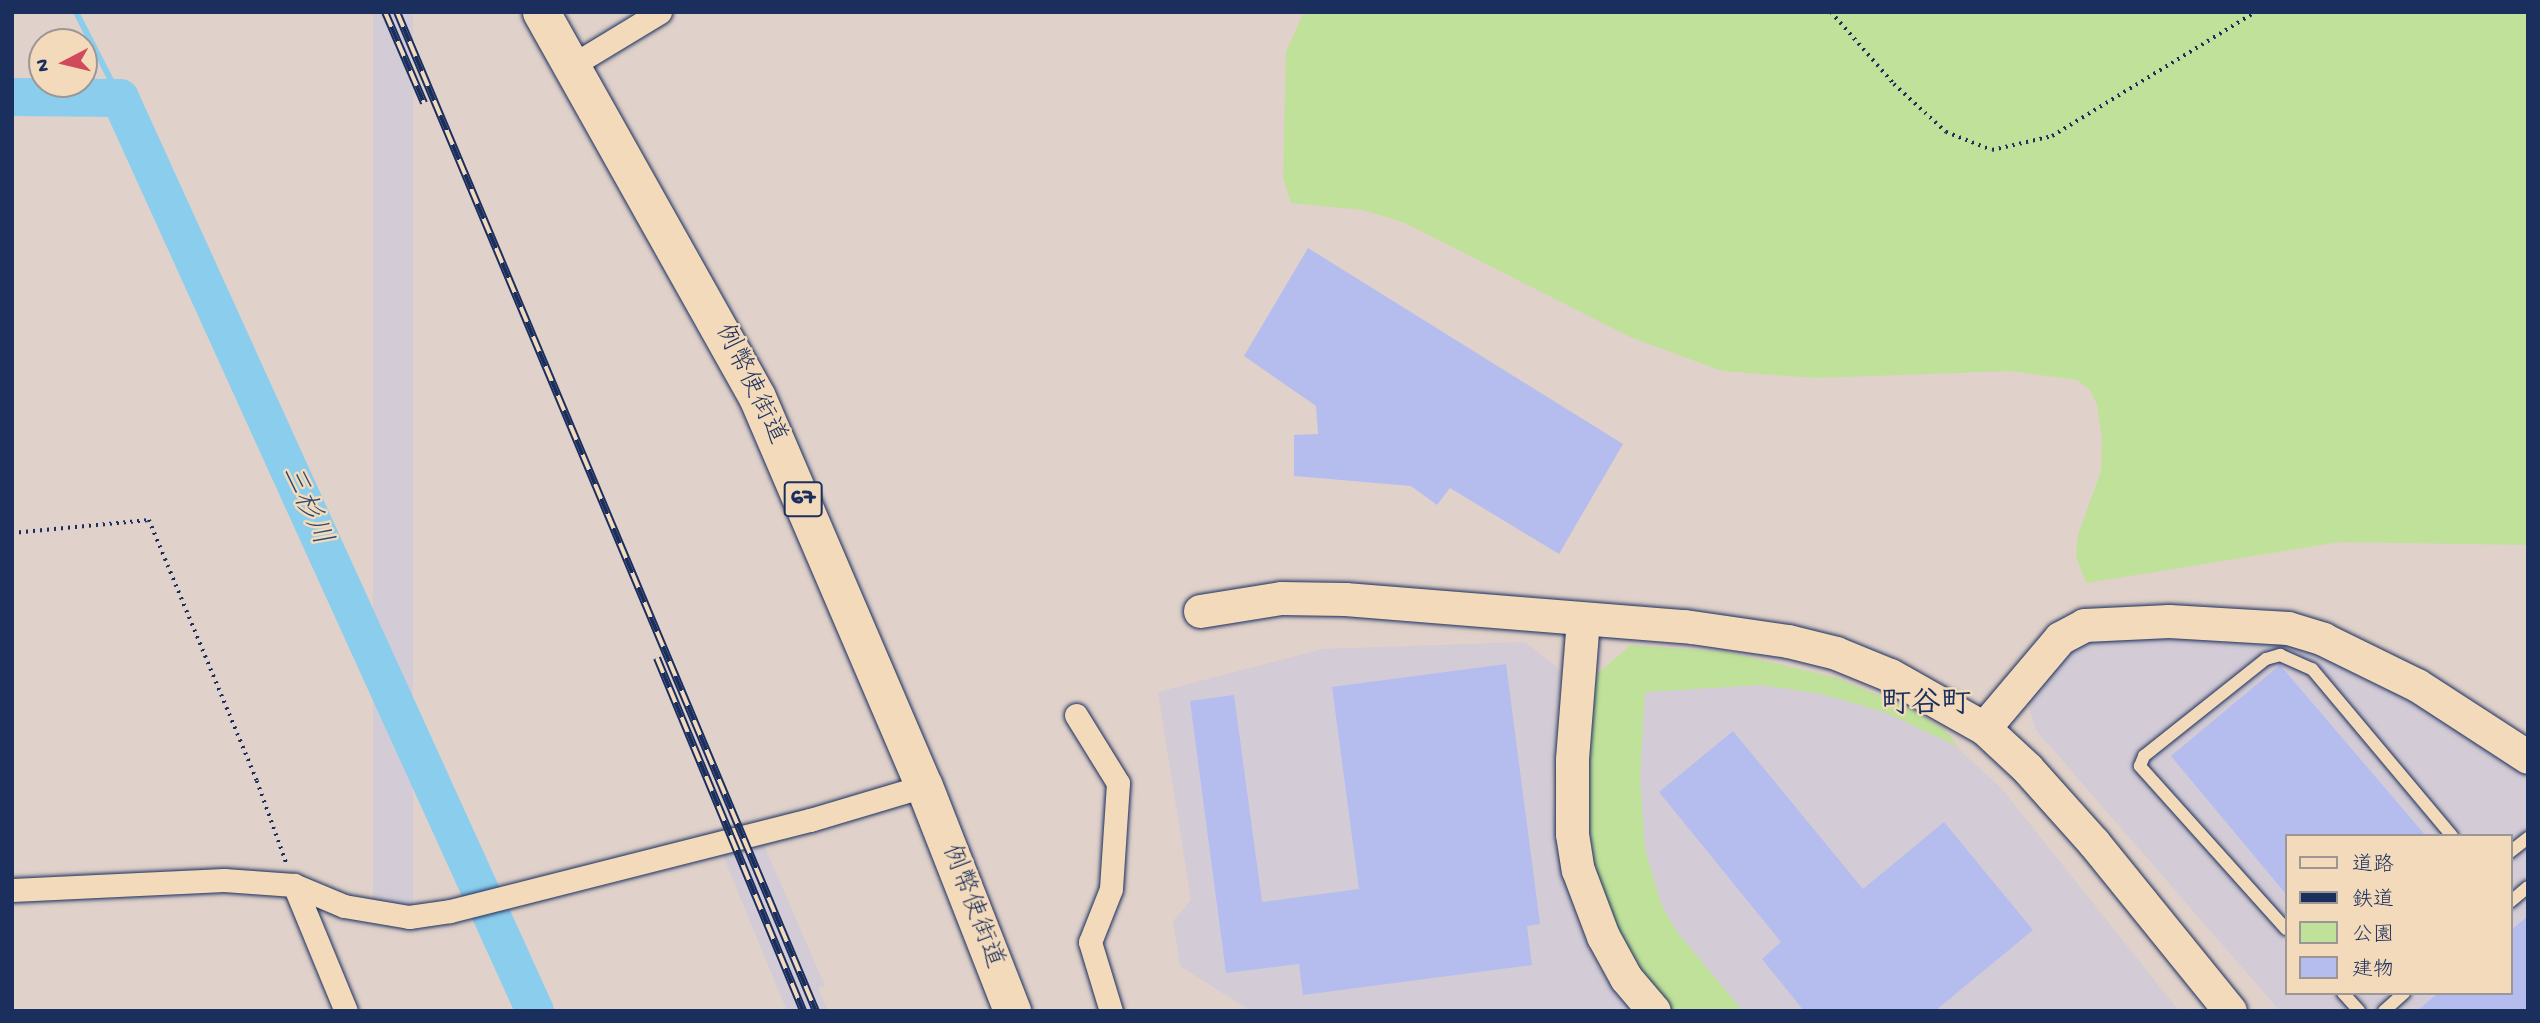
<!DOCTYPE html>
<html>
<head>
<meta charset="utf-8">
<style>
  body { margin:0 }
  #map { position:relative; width:2540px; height:1023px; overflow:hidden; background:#e0d1ca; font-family:"Gochi Hand","Klee One",sans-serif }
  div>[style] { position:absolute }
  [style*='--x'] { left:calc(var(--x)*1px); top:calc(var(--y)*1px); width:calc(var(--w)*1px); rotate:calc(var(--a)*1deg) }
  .built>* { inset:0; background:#d3cbd5; transform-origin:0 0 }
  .green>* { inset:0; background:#c0e19a }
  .stream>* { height:6px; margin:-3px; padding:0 3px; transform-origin:3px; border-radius:3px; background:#8bcdec }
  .river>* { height:38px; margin:-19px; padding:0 19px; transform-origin:19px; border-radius:19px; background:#8bcdec }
  .building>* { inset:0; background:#b5bdee }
  .path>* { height:3.5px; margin-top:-1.75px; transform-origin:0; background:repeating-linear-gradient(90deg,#1b2f5e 0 2px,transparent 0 7px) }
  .roads { filter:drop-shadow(0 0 2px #1b2f5e) drop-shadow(0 0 2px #1b2f5e) }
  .lane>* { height:12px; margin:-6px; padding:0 6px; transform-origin:6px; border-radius:6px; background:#f2daba }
  .street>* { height:23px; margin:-11.5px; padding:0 11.5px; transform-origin:11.5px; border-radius:11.5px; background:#f2daba }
  .secondary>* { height:33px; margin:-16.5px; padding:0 16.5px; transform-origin:16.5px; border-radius:16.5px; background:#f2daba }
  .primary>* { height:37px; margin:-18.5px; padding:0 18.5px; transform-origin:18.5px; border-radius:18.5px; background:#f2daba }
  .rail>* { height:8px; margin-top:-4px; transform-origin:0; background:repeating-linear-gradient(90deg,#f2daba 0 16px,#1b2f5e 0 32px); box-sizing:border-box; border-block:2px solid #1b2f5e }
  span { translate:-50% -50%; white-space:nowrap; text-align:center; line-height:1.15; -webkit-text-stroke:5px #f2daba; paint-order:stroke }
  .shield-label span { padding:2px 5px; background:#f2daba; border:2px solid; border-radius:5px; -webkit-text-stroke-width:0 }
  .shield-label { font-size:24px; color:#1b2f5e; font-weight:700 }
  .street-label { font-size:26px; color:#1b2f5e }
  .water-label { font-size:28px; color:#2c4773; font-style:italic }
  .quarter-label { font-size:30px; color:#1b2f5e; font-weight:700 }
  .frame { position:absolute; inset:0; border:14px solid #1b2f5e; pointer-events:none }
  .legend { position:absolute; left:2285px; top:834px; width:228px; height:161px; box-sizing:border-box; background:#f2daba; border:2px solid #9c9695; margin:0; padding:9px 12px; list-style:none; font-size:21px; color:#1b2f5e }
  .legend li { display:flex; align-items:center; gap:14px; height:35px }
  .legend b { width:35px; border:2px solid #9c9695 }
  .north { position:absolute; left:28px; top:28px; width:70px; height:70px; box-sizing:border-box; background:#f2daba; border:2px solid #9c9695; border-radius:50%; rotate:263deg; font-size:19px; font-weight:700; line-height:28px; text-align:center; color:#1b2f5e }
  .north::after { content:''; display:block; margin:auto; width:24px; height:32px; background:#d1495b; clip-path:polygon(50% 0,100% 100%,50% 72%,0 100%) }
</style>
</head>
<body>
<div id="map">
  <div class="built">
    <i style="left:373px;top:12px;width:40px;height:894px"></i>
    <i style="clip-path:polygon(evenodd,2113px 633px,2272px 641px,2312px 650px,2418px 706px,2528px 774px,2528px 1011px,2280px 1011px,2036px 730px,2028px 704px,2066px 655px,2086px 640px,2113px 633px,2286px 836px,2510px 836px,2510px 993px,2286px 993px,2286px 836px)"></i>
    <i style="clip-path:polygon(1525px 642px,1560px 670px,1551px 793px,1560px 867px,1579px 927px,1604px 978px,1632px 1011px,1251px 1011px,1180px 966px,1173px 921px,1191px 900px,1158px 692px,1323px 649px)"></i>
    <i style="clip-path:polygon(1740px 677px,1834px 690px,1938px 730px,2002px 789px,2179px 1011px,1738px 1011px,1669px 925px,1642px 865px,1635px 688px)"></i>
    <i style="clip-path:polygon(763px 843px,825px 986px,818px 988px,828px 1011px,787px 1011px,722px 853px)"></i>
  </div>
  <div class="green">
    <i style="clip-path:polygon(1304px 12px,2528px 12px,2528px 545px,2340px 542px,2086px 583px,2076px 556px,2078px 535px,2101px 471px,2102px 439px,2097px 405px,2090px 390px,2077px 380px,2010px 371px,1816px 378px,1722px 371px,1630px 337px,1405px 223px,1363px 210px,1291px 203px,1283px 178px,1286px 52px)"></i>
    <i style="clip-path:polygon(1631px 645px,1728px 652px,1837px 678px,1907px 707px,1946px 731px,1959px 747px,1884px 712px,1822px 694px,1762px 685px,1645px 692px,1640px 779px,1645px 849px,1661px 904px,1677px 932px,1743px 1011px,1672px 1011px,1643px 976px,1612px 923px,1595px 874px,1584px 786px,1593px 677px)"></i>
  </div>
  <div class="stream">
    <i style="--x:76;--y:12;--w:97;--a:62.9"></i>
  </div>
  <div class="river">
    <i style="--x:12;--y:97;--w:108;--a:0.5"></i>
    <i style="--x:120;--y:98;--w:1003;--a:65.56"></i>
  </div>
  <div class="building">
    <i style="clip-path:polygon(1308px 248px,1623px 444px,1559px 554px,1450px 488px,1437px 505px,1411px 486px,1294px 476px,1294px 435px,1318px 434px,1316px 406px,1244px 356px)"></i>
    <i style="clip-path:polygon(1506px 664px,1540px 924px,1527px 926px,1532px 965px,1303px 995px,1299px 964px,1226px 973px,1190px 701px,1234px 695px,1262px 902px,1359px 889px,1332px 687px)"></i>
    <i style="clip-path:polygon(2280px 665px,2426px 836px,2286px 836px,2286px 894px,2171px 756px)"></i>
    <i style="clip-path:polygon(1733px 731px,1863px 889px,1944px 822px,2033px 930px,1935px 1011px,1804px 1011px,1762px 959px,1781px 942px,1659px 792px)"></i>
    <i style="clip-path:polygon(2528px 916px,2528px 1011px,2417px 1011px,2438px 993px,2510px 993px,2510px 931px)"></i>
  </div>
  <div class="path">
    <i style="--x:1831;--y:12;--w:96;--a:48.8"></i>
    <i style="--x:1894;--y:84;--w:71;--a:42.7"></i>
    <i style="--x:1946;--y:132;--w:49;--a:21.4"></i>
    <i style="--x:1992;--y:150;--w:62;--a:-13.1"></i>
    <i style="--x:2052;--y:136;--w:238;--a:-31.4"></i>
    <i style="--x:12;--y:533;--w:138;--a:-5.4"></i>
    <i style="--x:149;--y:520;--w:282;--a:67.5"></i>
    <i style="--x:257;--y:781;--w:89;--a:70.3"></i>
  </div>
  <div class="roads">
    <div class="lane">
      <i style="--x:2510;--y:852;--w:23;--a:-38"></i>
      <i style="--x:2510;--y:902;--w:23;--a:-40"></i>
      <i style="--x:2286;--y:929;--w:219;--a:-131.9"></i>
      <i style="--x:2140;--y:766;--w:11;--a:-68"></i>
      <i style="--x:2144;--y:756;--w:156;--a:-38.5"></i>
      <i style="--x:2266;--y:659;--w:15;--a:-16"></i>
      <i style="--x:2280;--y:655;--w:35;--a:24"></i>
      <i style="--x:2312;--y:669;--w:218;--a:50"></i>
      <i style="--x:2343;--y:993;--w:24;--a:48"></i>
      <i style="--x:2384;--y:1011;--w:27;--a:-42"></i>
    </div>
    <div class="street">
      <i style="--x:571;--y:66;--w:104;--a:-31.2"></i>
      <i style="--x:1076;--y:715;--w:80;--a:58.3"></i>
      <i style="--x:1118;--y:783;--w:106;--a:93.8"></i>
      <i style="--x:1111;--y:889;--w:57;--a:111.6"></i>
      <i style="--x:1090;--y:942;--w:72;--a:73.1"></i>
      <i style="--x:294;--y:885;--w:136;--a:67.6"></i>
      <i style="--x:12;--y:890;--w:212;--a:-2.7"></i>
      <i style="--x:224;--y:880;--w:70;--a:4.1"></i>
      <i style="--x:294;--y:885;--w:54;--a:22.8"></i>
      <i style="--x:344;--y:906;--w:66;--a:9.6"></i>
      <i style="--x:409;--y:917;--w:41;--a:-8.3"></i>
      <i style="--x:450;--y:911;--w:371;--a:-14.2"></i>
      <i style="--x:810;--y:820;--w:119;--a:-16.6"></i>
    </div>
    <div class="secondary">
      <i style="--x:1200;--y:611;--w:82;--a:-9.1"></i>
      <i style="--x:1281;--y:598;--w:64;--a:0.9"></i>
      <i style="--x:1345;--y:599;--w:340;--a:4.6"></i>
      <i style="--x:1684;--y:626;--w:105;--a:8.2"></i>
      <i style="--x:1788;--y:641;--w:49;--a:14"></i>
      <i style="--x:1836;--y:653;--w:58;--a:22.2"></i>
      <i style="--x:1890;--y:675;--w:108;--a:29.4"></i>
      <i style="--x:1984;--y:728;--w:59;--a:42.9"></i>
      <i style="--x:2027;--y:768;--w:101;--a:48.2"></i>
      <i style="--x:2094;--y:843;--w:216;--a:51"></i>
      <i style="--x:1583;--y:619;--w:141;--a:94.5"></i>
      <i style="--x:1572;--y:760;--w:74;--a:90"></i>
      <i style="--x:1572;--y:834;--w:36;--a:81"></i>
      <i style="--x:1578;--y:870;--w:71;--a:69.3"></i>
      <i style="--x:1603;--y:936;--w:48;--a:61.3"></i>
      <i style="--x:1626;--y:978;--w:43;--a:49.7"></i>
      <i style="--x:1984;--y:728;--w:118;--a:-49.8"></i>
      <i style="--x:2060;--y:638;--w:27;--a:-28"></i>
      <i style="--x:2084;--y:625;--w:85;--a:-2.7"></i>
      <i style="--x:2169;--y:621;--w:119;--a:3.4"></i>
      <i style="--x:2288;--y:628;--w:37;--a:17"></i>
      <i style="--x:2323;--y:639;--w:105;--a:26.1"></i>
      <i style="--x:2417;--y:685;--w:132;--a:33"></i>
    </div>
    <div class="primary">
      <i style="--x:541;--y:12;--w:441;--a:60.7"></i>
      <i style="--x:757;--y:397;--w:423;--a:66.8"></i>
      <i style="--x:924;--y:786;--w:242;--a:68.6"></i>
    </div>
  </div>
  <div class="rail">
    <i style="--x:385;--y:12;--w:99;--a:66.8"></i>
    <i style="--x:397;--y:12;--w:1083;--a:67.25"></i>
    <i style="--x:657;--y:658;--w:382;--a:67.5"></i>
  </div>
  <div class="shield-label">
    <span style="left:803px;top:499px">67</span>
  </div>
  <div class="street-label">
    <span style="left:749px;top:385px;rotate:64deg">例幣使街道</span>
    <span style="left:971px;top:907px;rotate:69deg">例幣使街道</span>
  </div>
  <div class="water-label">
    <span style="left:305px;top:506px;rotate:66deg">三杉川</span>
  </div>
  <div class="quarter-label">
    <span style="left:1926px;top:706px">町谷町</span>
  </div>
  <div class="frame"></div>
  <ul class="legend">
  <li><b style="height:9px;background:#f2daba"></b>道路</li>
  <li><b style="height:9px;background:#1b2f5e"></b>鉄道</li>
  <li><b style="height:19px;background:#c0e19a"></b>公園</li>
  <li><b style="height:19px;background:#b5bdee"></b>建物</li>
  </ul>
  <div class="north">N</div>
</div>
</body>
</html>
